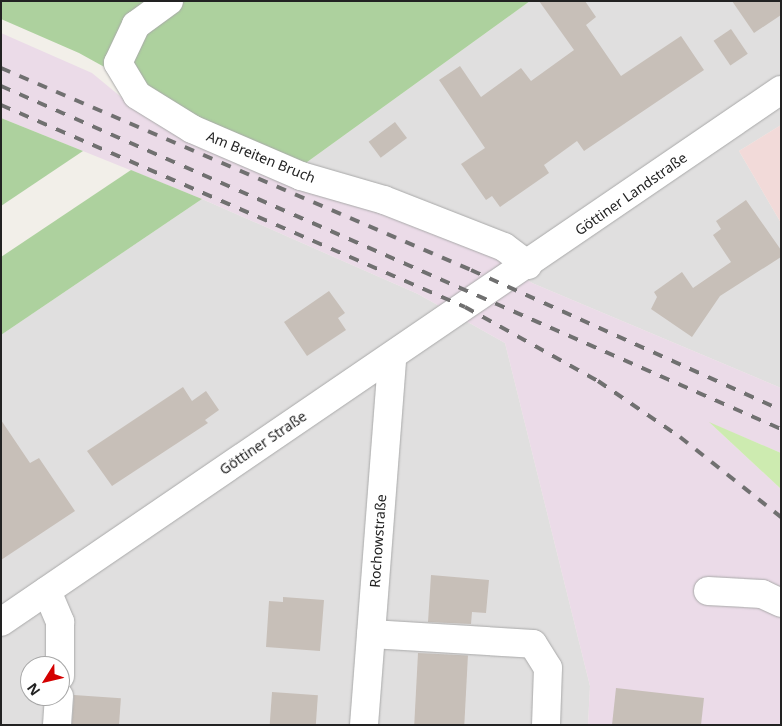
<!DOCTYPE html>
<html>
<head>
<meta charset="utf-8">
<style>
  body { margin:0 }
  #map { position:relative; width:782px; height:726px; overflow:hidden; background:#f2efe9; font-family:"Noto Sans",sans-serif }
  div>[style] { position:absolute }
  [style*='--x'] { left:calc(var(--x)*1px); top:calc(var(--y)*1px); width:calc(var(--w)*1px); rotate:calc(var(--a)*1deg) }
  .residential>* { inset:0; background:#e0dfdf }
  .commercial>* { inset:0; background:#f2dad9 }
  .industrial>* { inset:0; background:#ebdbe8 }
  .grass>* { inset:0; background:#cdebb0 }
  .forest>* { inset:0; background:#add19e }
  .building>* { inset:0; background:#c7bfb8; transform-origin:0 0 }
  .roads { filter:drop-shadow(0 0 1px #a9a9a9) drop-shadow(0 0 1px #a9a9a9) }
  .minor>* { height:28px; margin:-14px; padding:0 14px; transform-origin:14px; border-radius:14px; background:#fff }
  .rail>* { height:4px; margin-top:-2px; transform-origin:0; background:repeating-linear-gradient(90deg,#707070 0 10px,transparent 0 20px) }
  span { translate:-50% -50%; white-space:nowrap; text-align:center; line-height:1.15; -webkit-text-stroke:4.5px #fff; paint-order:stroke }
  .street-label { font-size:14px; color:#222 }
  .frame { position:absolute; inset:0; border:2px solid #222; pointer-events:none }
  .north { position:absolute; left:20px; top:656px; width:50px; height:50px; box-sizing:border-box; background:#fff; border:1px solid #a7a7a7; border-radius:50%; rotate:234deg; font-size:14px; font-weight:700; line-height:20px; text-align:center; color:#222 }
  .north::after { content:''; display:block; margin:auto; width:18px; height:22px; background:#d40000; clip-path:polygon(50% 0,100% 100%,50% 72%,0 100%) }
</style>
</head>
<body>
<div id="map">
  <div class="residential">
    <i style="clip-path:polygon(530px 1px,781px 1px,781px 125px,739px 151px,781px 223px,781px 388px,532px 283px,487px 253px,303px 165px)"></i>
    <i style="clip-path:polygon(evenodd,202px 199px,418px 294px,505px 343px,590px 686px,588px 725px,1px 725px,1px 335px,202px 199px,30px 666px,60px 666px,60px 696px,30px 696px,30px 666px)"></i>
  </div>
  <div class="commercial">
    <i style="clip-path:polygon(781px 125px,781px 223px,739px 151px)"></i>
  </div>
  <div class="industrial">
    <i style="clip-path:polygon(1px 33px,92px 73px,132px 106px,487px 253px,532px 283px,781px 388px,781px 453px,710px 423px,781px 489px,781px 725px,588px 725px,590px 686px,505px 343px,418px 294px,202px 199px,1px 118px)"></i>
  </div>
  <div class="grass">
    <i style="clip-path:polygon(709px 422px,781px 453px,781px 489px)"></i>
  </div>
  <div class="forest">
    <i style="clip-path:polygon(1px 1px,530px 1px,303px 165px,195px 117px,79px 53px,1px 19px)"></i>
    <i style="clip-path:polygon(1px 118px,83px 151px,1px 206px)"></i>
    <i style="clip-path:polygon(131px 170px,202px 199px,1px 335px,1px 257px)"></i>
  </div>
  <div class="building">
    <i style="clip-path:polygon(539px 1px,585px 1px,596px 17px,586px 25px,621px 76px,681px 36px,704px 70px,584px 151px,577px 141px,544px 165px,549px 173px,500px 207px,492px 196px,486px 200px,461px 164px,485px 148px,439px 80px,460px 66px,481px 97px,521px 68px,531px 81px,574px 50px)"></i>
    <i style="clip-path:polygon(732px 1px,781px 1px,781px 15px,754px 33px)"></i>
    <i style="left:731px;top:29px;width:30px;height:21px;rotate:56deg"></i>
    <i style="left:395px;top:122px;width:20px;height:33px;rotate:53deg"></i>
    <i style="clip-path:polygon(746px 200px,781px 250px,781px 257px,720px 296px,692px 337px,651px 309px,657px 297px,654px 292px,682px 272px,693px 288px,731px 262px,713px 235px,721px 229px,716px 221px)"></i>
    <i style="clip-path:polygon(329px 291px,345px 313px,338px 318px,346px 330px,307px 356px,284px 322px)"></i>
    <i style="clip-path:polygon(183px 387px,192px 401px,206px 391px,219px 410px,205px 420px,208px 423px,112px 486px,87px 451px)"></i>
    <i style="clip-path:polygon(1px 420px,30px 463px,39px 458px,75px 511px,1px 560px)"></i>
    <i style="clip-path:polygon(431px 575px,489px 580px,486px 613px,472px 612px,471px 624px,428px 622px)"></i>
    <i style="clip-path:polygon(283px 597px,324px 600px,320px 651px,266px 647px,269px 601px,283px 602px)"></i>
    <i style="left:418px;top:653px;width:50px;height:72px;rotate:3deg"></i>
    <i style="clip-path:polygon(616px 688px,704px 698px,701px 725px,612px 725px)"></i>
    <i style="left:272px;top:692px;width:46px;height:33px;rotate:4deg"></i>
    <i style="left:74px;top:695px;width:47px;height:30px;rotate:4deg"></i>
  </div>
  <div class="roads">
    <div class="minor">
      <i style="--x:169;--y:1;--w:41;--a:144"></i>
      <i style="--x:136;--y:25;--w:42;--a:115.3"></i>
      <i style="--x:118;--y:63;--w:37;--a:59"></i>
      <i style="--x:137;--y:95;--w:65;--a:31.7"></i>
      <i style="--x:192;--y:129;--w:119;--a:23.3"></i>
      <i style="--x:301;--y:176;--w:86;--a:16.1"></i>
      <i style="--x:384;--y:200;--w:129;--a:21.4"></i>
      <i style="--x:504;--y:247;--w:30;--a:37"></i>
      <i style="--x:47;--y:591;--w:34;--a:67"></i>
      <i style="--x:60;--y:622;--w:54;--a:90"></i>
      <i style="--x:708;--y:591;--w:54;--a:3.2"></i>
      <i style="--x:762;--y:594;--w:21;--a:25"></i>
      <i style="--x:1;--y:622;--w:944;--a:-34.3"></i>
      <i style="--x:371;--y:634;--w:162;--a:3.5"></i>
      <i style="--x:533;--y:644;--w:28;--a:58"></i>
      <i style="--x:548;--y:668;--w:57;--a:92"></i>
      <i style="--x:57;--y:725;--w:29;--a:-86"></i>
      <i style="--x:364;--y:725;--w:369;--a:-85.6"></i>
    </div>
  </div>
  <div class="rail">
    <i style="--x:1;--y:68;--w:512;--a:23.26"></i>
    <i style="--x:471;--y:270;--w:340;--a:24.3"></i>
    <i style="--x:1;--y:86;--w:852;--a:23.74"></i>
    <i style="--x:1;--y:105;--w:506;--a:23.53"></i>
    <i style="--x:465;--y:307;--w:152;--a:29.1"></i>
    <i style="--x:598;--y:381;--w:99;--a:34.3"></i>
    <i style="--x:680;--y:437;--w:129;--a:38.4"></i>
  </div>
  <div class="street-label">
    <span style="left:261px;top:157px;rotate:22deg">Am Breiten Bruch</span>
    <span style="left:631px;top:194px;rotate:-35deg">Göttiner Landstraße</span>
    <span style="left:263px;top:443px;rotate:-34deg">Göttiner Straße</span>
    <span style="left:378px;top:541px;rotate:-86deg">Rochowstraße</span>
  </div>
  <div class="frame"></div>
  <div class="north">N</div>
</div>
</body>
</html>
